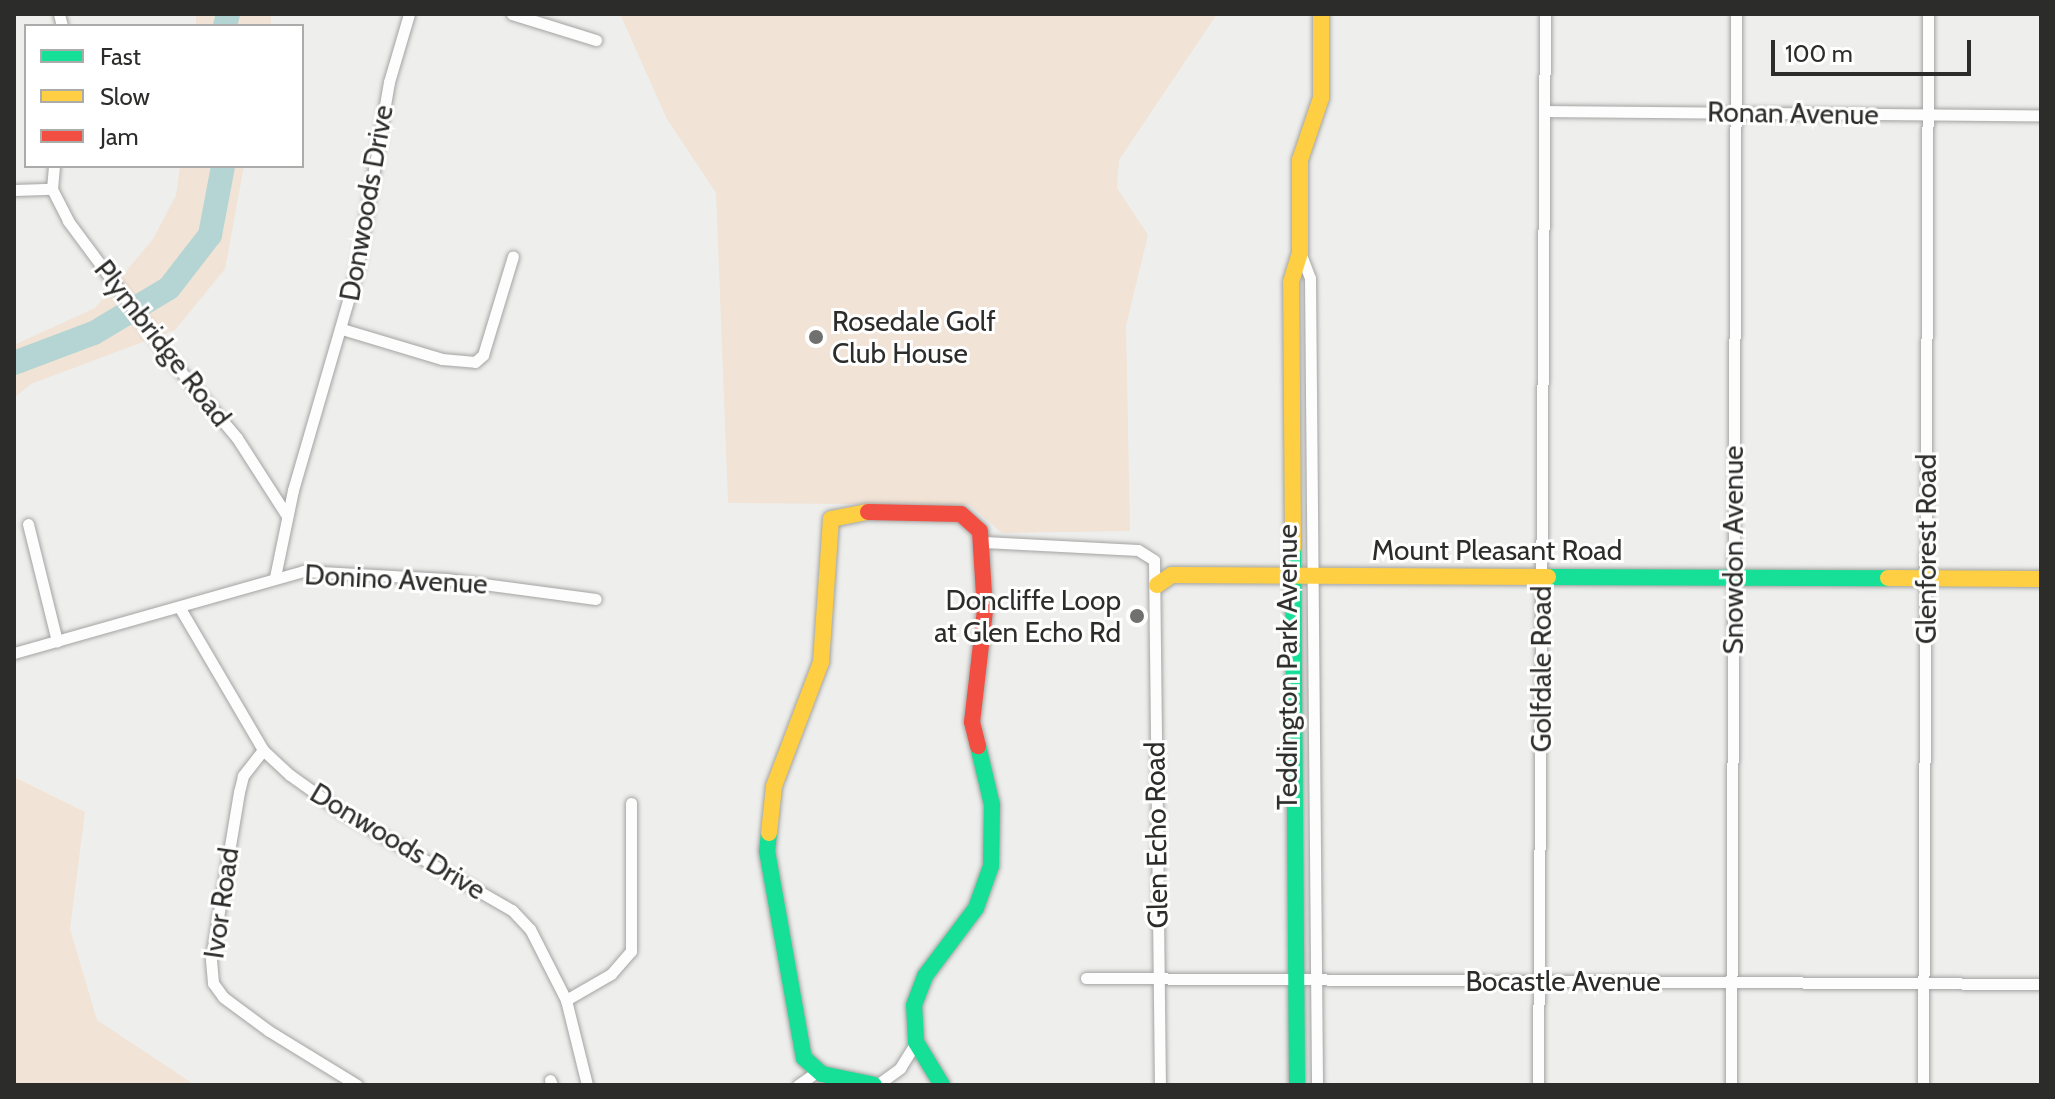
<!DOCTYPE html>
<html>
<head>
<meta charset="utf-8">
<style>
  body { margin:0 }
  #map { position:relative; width:2055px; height:1099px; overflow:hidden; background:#eeefed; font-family:Cabin,sans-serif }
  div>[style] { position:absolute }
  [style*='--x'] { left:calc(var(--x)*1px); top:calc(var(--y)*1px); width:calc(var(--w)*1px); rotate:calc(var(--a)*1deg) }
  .green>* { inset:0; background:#f1e3d6; transform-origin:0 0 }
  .river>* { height:24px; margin:-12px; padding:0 12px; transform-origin:12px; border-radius:12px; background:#b5d5d4 }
  .roads { filter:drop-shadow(0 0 2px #a3a4a2) drop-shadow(0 0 2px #a3a4a2) }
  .street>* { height:11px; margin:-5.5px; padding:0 5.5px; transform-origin:5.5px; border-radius:5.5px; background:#fcfdfc }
  .fast>* { height:16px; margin:-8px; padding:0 8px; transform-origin:8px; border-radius:8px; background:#16e098 }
  .slow>* { height:16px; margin:-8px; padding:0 8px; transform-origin:8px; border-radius:8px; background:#ffcf43 }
  .jam>* { height:16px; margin:-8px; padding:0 8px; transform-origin:8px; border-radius:8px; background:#f24e42 }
  .dots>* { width:22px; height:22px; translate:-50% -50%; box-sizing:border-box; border:4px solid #fff; border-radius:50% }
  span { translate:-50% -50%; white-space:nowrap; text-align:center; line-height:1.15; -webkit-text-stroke:6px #fff; paint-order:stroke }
  .street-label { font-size:28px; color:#2c2d2b }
  .poi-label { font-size:28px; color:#2c2d2b }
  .left { translate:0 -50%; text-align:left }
  .right { translate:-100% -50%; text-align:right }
  .frame { position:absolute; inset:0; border:16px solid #2c2d2b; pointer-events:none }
  .legend { position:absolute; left:24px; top:24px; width:280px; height:144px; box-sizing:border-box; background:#fff; border:2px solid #ababaa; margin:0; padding:10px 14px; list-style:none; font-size:24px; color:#2c2d2b }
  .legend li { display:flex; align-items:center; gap:16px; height:40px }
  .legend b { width:40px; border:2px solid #ababaa }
  .scale { position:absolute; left:1771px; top:40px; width:200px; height:36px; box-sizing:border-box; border:4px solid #2c2d2b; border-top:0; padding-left:10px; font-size:24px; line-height:28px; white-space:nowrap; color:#2c2d2b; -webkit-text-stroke:6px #fff; paint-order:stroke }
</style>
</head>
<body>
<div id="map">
  <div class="green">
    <i style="left:196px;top:14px;width:75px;height:12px"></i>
    <i style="clip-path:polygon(620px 14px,1217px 14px,1119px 160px,1117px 188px,1148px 235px,1126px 326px,1130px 531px,1002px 533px,970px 505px,728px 503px,716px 193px,667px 119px)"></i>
    <i style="clip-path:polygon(180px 166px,244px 166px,225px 269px,175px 330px,31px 384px,14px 398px,14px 345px,95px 308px,153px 239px,176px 195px)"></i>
    <i style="clip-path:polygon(14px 777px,85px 812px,70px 929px,97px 1020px,195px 1085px,14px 1085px)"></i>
  </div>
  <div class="river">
    <i style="--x:225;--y:26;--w:12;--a:-76"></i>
    <i style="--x:14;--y:363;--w:85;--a:-20.6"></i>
    <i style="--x:94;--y:333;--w:87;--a:-31"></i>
    <i style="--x:169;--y:288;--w:67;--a:-52.3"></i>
    <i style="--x:210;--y:235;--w:70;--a:-79.3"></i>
  </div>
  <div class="roads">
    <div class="street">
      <i style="--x:59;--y:14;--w:12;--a:76"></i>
      <i style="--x:512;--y:14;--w:88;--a:17.2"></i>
      <i style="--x:1545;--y:111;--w:496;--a:0.5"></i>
      <i style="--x:54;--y:166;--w:23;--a:95"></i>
      <i style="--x:52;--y:189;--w:36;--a:63"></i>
      <i style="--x:68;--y:221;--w:174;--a:53.4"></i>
      <i style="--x:172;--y:361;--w:101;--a:49.8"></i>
      <i style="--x:237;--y:438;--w:93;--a:57.3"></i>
      <i style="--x:14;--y:190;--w:38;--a:-2"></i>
      <i style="--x:1300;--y:252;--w:28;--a:69"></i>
      <i style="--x:1310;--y:278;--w:807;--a:89.5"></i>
      <i style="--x:342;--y:329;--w:104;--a:16.7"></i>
      <i style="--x:442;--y:359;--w:33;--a:5"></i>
      <i style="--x:475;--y:362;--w:11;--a:-41"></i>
      <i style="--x:483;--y:355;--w:103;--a:-73.1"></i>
      <i style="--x:28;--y:524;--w:121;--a:76.1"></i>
      <i style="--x:984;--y:542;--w:154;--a:3"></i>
      <i style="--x:1138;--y:550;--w:19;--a:32"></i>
      <i style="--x:1154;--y:560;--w:525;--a:89.35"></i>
      <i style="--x:275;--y:577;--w:89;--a:-78.3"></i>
      <i style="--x:293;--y:490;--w:230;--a:-73.8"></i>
      <i style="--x:357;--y:269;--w:190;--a:-80.3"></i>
      <i style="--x:389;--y:82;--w:71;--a:-73.6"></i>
      <i style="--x:181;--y:610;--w:162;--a:59.6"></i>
      <i style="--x:263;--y:750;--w:37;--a:43"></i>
      <i style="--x:290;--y:775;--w:65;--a:35.6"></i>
      <i style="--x:343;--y:813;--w:195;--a:29.9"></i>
      <i style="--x:512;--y:910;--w:26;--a:47"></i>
      <i style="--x:530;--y:929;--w:80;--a:63.1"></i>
      <i style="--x:566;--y:1000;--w:88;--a:76.1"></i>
      <i style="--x:14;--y:653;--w:300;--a:-15.8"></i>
      <i style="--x:303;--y:571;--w:143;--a:3.2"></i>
      <i style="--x:446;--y:579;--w:151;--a:7.6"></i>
      <i style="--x:263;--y:750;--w:33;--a:128"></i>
      <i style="--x:243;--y:776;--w:16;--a:104"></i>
      <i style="--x:239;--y:792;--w:170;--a:99.5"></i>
      <i style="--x:211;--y:960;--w:23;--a:85"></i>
      <i style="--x:213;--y:983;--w:17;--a:54"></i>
      <i style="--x:223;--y:997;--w:57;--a:36.5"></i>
      <i style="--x:269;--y:1031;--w:103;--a:31.5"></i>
      <i style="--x:1086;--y:978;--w:955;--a:0.36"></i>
      <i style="--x:566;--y:1000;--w:52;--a:-30"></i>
      <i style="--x:611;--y:974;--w:30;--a:-49"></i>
      <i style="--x:631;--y:951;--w:148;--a:-90"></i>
      <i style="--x:550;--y:1080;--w:5;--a:68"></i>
      <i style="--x:798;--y:1085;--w:24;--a:-35"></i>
      <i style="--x:877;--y:1085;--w:29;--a:-36"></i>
      <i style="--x:900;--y:1068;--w:31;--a:-58"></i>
      <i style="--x:1538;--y:1085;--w:1071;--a:-89.63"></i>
      <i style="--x:1731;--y:1085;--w:1071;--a:-89.73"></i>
      <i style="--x:1923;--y:1085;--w:1071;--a:-89.73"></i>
    </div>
    <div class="fast">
      <i style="--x:1293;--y:548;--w:537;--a:89.57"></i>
      <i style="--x:1548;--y:577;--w:340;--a:0.2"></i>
      <i style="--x:769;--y:833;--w:18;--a:96"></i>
      <i style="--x:767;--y:851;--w:210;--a:79.9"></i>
      <i style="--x:804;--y:1058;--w:24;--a:42"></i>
      <i style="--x:822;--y:1074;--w:53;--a:11.9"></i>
      <i style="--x:942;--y:1085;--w:50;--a:-121.2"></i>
      <i style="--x:916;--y:1042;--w:37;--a:-93"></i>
      <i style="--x:914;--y:1005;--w:31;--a:-69"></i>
      <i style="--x:925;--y:976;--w:85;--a:-53.1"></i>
      <i style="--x:976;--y:908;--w:45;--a:-70.3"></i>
      <i style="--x:991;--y:866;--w:61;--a:-89.1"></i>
      <i style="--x:992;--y:805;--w:61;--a:-103.3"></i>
    </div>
    <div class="slow">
      <i style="--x:1293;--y:548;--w:266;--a:-90.4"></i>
      <i style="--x:1291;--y:282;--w:31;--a:-73"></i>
      <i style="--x:1300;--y:252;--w:92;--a:-90"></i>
      <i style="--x:1300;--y:160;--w:65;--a:-71.3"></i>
      <i style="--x:1321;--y:98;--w:84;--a:-90"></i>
      <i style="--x:1888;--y:578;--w:153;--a:0.4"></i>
      <i style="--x:1157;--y:585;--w:18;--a:-34"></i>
      <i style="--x:1172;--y:575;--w:376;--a:0.3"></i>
      <i style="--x:769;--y:833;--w:47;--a:-83.9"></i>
      <i style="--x:774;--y:786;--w:133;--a:-69.2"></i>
      <i style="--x:821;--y:662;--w:143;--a:-86"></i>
      <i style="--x:831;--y:519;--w:38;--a:-11"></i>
    </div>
    <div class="jam">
      <i style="--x:868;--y:512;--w:93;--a:1.2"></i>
      <i style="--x:961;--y:514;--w:25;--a:42"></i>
      <i style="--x:980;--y:531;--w:79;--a:86.4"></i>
      <i style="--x:985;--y:610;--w:113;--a:96.6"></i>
      <i style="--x:972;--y:722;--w:25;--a:76"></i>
    </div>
  </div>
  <div class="dots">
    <i style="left:816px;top:337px;background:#70716f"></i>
    <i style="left:1137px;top:616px;background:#70716f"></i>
  </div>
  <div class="street-label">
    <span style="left:1793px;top:113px;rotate:1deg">Ronan Avenue</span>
    <span style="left:366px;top:203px;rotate:-80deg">Donwoods Drive</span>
    <span style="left:163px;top:343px;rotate:52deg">Plymbridge Road</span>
    <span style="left:1926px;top:549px;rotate:-90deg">Glenforest Road</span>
    <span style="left:1497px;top:550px">Mount Pleasant Road</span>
    <span style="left:1733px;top:550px;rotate:-90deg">Snowdon Avenue</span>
    <span style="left:396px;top:579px;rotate:3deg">Donino Avenue</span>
    <span style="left:1287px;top:667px;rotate:-90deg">Teddington Park Avenue</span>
    <span style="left:1541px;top:669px;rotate:-90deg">Golfdale Road</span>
    <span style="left:1156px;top:835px;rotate:-91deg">Glen Echo Road</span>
    <span style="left:398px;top:841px;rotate:31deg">Donwoods Drive</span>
    <span style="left:221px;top:903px;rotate:-82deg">Ivor Road</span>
    <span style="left:1563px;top:981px">Bocastle Avenue</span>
  </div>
  <div class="poi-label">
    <span class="left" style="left:832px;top:337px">Rosedale Golf<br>Club House</span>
    <span class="right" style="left:1121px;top:616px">Doncliffe Loop<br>at Glen Echo Rd</span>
  </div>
  <div class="frame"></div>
  <ul class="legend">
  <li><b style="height:10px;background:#16e098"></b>Fast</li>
  <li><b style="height:10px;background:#ffcf43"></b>Slow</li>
  <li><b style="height:10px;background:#f24e42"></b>Jam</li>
  </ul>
  <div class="scale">100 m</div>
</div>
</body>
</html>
